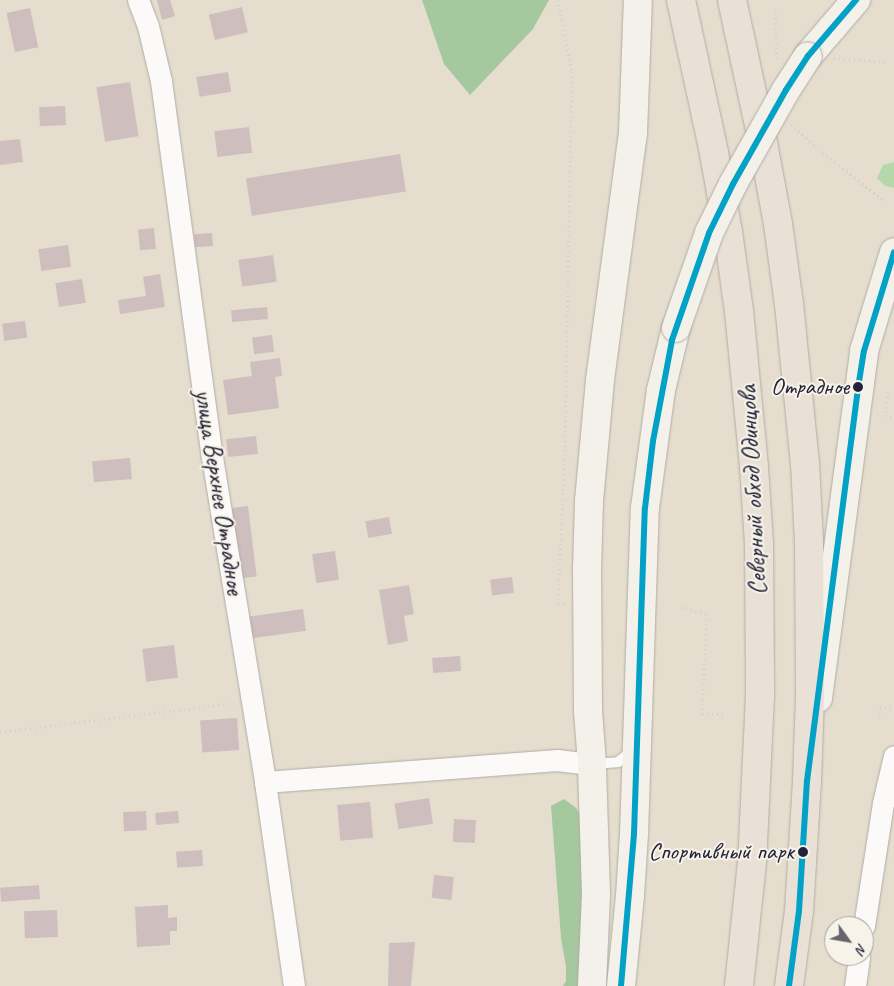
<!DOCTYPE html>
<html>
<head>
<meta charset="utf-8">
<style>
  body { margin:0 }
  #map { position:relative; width:894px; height:986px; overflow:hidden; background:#e5dece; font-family:Caveat,sans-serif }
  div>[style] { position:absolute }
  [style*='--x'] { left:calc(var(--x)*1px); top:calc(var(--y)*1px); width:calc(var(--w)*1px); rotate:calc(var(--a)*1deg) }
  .green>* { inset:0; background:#b5d8ab }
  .forest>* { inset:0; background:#a6c89f }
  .building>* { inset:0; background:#cebebe; transform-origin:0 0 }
  .path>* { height:3px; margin-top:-1.5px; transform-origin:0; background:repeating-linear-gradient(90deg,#d1d0cd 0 1px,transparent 0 5px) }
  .roads { filter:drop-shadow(0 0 1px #b0aca5) drop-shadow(0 0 1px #b0aca5) }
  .service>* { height:10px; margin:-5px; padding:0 5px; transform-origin:5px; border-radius:5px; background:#fbfaf8 }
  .minor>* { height:21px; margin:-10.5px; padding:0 10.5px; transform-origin:10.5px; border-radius:10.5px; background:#fbfaf8 }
  .secondary>* { height:28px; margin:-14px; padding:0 14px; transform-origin:14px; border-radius:14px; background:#f4f1ea }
  .trunk>* { height:28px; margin:-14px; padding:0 14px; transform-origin:14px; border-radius:14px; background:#eae1d6 }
  .bridges { filter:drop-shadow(0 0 1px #b0aca5) drop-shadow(0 0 1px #b0aca5) }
  .secondary-bridge>* { height:28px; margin:-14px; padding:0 14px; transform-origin:14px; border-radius:14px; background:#f4f1ea }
  .bus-1>* { height:6px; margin:-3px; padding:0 3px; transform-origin:3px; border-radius:3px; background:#02a2c7 }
  .dots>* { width:14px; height:14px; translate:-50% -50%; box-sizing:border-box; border:2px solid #f7f3e8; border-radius:50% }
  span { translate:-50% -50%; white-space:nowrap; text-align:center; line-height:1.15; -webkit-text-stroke:4px #f7f3e8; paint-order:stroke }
  .bus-label { font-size:24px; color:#22223b }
  .right { translate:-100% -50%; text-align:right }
  .street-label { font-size:25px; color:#22223b }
  .north { position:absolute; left:824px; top:916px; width:50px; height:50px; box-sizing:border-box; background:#f7f3e8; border:1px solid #a29fa3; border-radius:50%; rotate:122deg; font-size:14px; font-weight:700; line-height:20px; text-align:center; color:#22223b }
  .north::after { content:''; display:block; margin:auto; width:18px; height:22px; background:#66646e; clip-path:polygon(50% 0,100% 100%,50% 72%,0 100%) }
</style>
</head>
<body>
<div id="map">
  <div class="green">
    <i style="clip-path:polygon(894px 162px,894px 188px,885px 186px,877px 178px,883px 165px)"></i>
  </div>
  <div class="forest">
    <i style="clip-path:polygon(422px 0,549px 0,533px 29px,470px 95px,444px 64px)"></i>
    <i style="clip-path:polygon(564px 799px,576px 808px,584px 821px,579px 986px,563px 986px,566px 981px,566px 967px,561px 938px,551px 806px)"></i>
  </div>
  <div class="building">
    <i style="clip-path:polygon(157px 0,170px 0,175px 16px,162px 20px)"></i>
    <i style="left:242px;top:7px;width:26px;height:34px;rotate:77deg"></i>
    <i style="left:30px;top:8px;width:40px;height:24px;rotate:78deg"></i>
    <i style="left:228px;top:72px;width:20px;height:32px;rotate:81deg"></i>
    <i style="left:130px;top:82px;width:55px;height:34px;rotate:81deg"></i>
    <i style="left:65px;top:106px;width:19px;height:26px;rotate:87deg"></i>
    <i style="left:249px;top:127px;width:26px;height:35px;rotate:83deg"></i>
    <i style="clip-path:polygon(20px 139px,23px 162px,0 165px,0 141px)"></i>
    <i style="left:400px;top:154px;width:38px;height:156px;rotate:81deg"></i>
    <i style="left:154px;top:228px;width:21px;height:16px;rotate:85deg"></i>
    <i style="left:212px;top:233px;width:13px;height:18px;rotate:86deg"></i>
    <i style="left:68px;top:245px;width:22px;height:30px;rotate:82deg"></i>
    <i style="left:273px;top:255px;width:27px;height:35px;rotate:82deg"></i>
    <i style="clip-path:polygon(160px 274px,165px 307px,120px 314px,118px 300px,146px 296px,143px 277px)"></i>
    <i style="left:82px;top:279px;width:24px;height:27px;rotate:81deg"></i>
    <i style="left:267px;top:307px;width:12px;height:36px;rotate:85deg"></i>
    <i style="left:25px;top:321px;width:17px;height:23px;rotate:83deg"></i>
    <i style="left:272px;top:335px;width:17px;height:20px;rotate:83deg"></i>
    <i style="clip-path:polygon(280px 358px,282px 376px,275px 377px,279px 408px,228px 415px,223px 380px,252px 376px,250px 362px)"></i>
    <i style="left:256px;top:436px;width:18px;height:30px;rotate:84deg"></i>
    <i style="left:130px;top:458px;width:21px;height:38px;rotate:85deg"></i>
    <i style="left:248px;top:506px;width:71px;height:18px;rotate:83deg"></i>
    <i style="left:389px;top:517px;width:17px;height:24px;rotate:80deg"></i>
    <i style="left:335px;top:551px;width:29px;height:23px;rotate:82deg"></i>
    <i style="left:512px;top:577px;width:16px;height:22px;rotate:83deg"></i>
    <i style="clip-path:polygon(409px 585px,414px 614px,404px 616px,408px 641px,388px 645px,379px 590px)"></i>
    <i style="left:303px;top:609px;width:22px;height:60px;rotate:82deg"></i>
    <i style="left:174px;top:645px;width:33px;height:32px;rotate:83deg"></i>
    <i style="left:460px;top:656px;width:15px;height:28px;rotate:86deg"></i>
    <i style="left:237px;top:718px;width:32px;height:37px;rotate:86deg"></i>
    <i style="left:429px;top:798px;width:26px;height:35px;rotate:81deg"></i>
    <i style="left:370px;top:802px;width:36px;height:33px;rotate:85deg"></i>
    <i style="left:146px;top:811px;width:19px;height:23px;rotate:87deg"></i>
    <i style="left:178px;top:811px;width:12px;height:23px;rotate:85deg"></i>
    <i style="left:454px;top:819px;width:22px;height:23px;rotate:3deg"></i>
    <i style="left:202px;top:850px;width:16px;height:26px;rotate:86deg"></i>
    <i style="left:434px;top:875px;width:20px;height:23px;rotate:6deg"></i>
    <i style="left:39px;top:885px;width:14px;height:39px;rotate:86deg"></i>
    <i style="clip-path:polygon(168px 905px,168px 918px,177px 917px,177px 931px,170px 931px,170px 945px,137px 947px,135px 907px)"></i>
    <i style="left:57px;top:910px;width:27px;height:33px;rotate:88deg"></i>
    <i style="clip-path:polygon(415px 942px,411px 986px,388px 986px,389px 943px)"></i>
  </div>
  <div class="path">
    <i style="--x:558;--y:0;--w:72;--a:78.8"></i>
    <i style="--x:572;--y:71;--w:378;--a:91.1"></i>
    <i style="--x:565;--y:449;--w:155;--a:92.6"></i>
    <i style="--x:558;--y:604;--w:9;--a:0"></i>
    <i style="--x:775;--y:8;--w:52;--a:87.8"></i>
    <i style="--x:834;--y:58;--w:54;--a:4.2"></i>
    <i style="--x:791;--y:124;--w:33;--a:43"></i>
    <i style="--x:815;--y:146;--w:87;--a:38.5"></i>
    <i style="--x:888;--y:392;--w:24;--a:97"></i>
    <i style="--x:885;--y:416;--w:9;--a:6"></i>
    <i style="--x:681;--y:607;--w:27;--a:15"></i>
    <i style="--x:707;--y:614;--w:100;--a:92.9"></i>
    <i style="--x:702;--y:714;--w:21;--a:0"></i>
    <i style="--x:879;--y:719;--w:12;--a:-85"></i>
    <i style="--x:880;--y:707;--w:14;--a:8"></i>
    <i style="--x:0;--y:732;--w:235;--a:-7.1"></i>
  </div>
  <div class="roads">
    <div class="service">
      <i style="--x:592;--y:764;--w:26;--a:-4"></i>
      <i style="--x:618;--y:762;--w:19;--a:-39"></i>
    </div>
    <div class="minor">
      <i style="--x:138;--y:0;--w:28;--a:69"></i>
      <i style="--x:148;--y:26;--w:57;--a:76.7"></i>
      <i style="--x:161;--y:81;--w:379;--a:82.3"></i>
      <i style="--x:212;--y:457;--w:329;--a:80.7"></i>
      <i style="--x:265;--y:782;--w:206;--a:81.9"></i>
      <i style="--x:265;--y:782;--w:293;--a:-4.3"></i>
      <i style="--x:557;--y:760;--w:35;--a:7"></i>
      <i style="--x:864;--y:926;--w:124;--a:-81.2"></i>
      <i style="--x:883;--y:803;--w:48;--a:-76.8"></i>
      <i style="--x:855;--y:986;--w:30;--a:-82"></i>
    </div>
    <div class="secondary">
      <i style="--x:808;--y:56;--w:74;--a:-49.4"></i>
      <i style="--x:818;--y:698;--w:350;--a:-82.4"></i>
      <i style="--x:864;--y:351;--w:103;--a:-73.1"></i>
      <i style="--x:592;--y:986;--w:92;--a:-87.5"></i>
      <i style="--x:596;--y:894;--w:130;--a:-91.8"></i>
      <i style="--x:592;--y:764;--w:53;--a:-94.3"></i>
      <i style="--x:588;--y:711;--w:142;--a:-90.4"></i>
      <i style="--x:587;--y:569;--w:68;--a:-88.3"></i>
      <i style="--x:589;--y:501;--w:121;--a:-84.8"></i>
      <i style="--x:600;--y:380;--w:248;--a:-82.4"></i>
      <i style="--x:633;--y:134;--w:134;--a:-87.9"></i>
      <i style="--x:621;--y:986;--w:90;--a:-84.3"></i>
      <i style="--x:630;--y:896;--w:62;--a:-86.3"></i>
      <i style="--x:634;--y:834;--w:326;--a:-88.1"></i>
      <i style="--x:645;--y:508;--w:119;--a:-82.3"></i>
      <i style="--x:661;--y:390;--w:64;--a:-76.4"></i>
    </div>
    <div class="trunk">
      <i style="--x:681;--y:0;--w:157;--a:77.8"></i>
      <i style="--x:714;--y:153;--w:80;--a:80"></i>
      <i style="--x:728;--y:232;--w:80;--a:82.1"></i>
      <i style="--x:739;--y:311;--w:157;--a:84.5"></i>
      <i style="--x:754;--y:467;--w:77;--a:86.3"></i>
      <i style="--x:759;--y:544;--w:151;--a:89.6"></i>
      <i style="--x:760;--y:695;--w:167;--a:92.7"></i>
      <i style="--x:752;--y:862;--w:125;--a:96"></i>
      <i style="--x:732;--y:0;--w:146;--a:77.8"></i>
      <i style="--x:763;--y:143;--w:82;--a:79.5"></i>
      <i style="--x:778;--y:224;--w:81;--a:82.2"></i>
      <i style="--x:789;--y:304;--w:160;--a:84.3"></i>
      <i style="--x:805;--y:463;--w:79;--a:87.1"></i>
      <i style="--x:809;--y:542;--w:154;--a:89.6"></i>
      <i style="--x:810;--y:696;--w:85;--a:92"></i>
      <i style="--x:807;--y:781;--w:130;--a:93.5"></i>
      <i style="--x:799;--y:911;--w:76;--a:97.6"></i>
    </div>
  </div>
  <div class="bridges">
    <div class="secondary-bridge">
      <i style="--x:676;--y:328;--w:101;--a:-70.8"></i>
      <i style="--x:709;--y:233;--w:55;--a:-63.9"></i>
      <i style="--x:733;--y:184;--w:108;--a:-60.6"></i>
      <i style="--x:786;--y:90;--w:40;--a:-57.1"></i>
    </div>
  </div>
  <div class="bus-1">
    <i style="--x:621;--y:986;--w:153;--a:-85.1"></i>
    <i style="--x:634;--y:834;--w:326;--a:-88.1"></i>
    <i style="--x:645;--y:508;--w:67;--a:-83.2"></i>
    <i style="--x:653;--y:441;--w:103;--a:-79.3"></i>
    <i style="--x:672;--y:340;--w:113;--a:-70.9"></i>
    <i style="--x:709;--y:233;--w:55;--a:-63.9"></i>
    <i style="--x:733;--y:184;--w:108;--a:-60.6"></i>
    <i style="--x:786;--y:90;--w:40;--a:-57.1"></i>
    <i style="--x:808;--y:56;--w:74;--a:-49.4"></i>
    <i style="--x:789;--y:986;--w:76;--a:-82.4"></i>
    <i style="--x:799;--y:911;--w:130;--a:-86.5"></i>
    <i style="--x:807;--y:781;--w:396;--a:-82.6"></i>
    <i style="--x:858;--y:388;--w:37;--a:-81"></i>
    <i style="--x:864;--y:351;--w:103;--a:-73.1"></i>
  </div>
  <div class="dots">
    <i style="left:858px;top:387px;background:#22223b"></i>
    <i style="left:803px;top:852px;background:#22223b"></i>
  </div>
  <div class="bus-label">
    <span class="right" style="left:849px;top:387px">Отрадное</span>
    <span class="right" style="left:794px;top:852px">Спортивный парк</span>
  </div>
  <div class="street-label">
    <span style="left:753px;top:490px;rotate:-93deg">Северный обход Одинцова</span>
    <span style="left:219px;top:492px;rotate:81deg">улица Верхнее Отрадное</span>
  </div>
  <div class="north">N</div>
</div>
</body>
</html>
